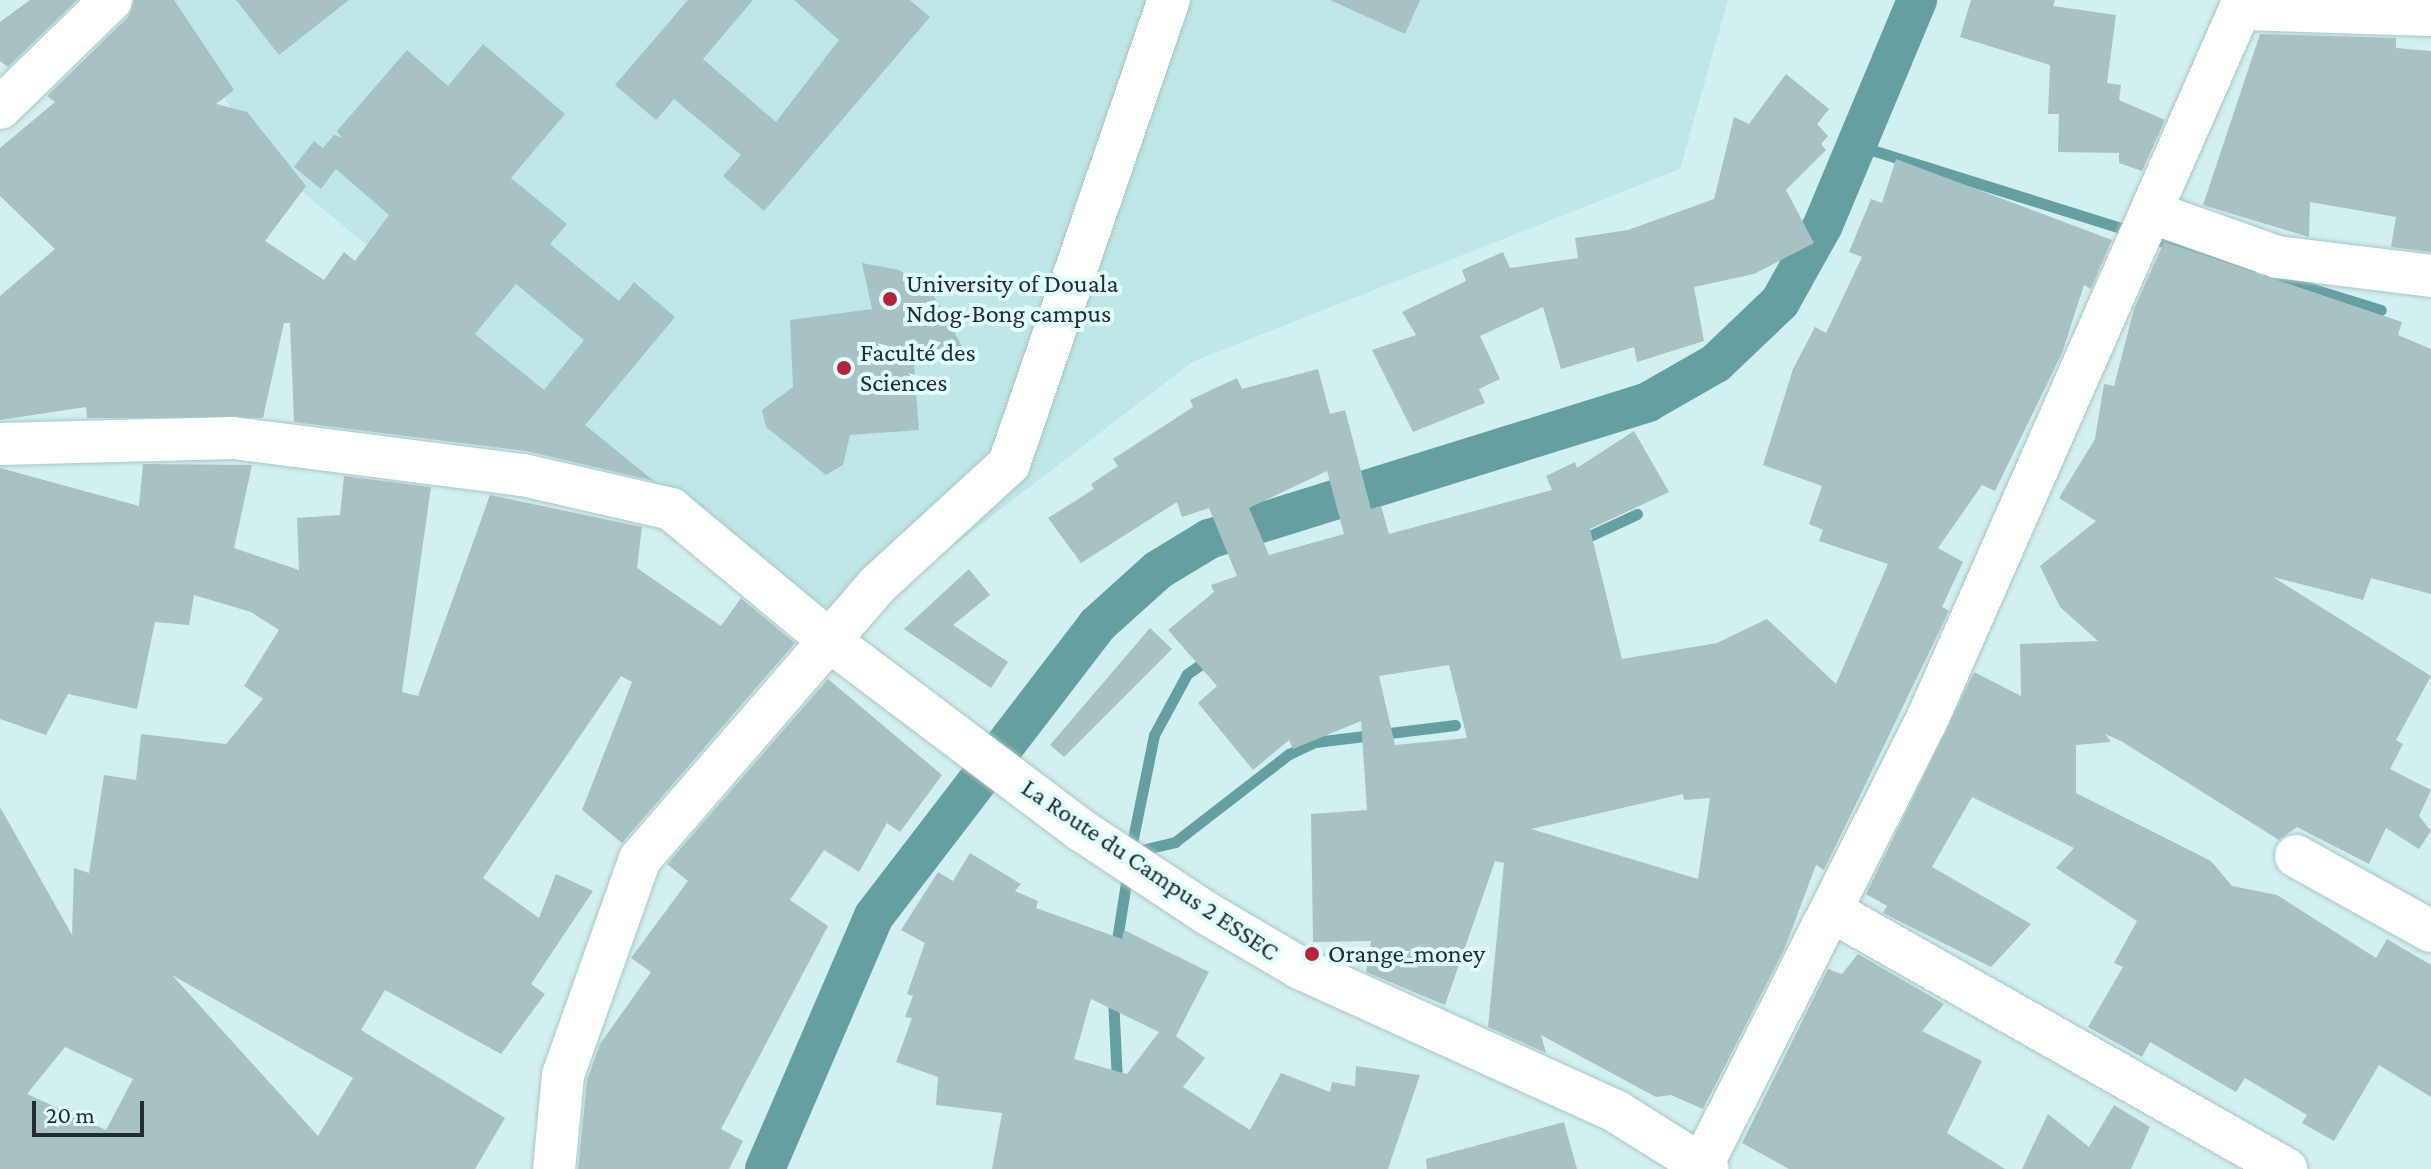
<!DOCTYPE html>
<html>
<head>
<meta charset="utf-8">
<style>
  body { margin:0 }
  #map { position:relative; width:2431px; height:1169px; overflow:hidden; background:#d3f0f1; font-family:"Crimson Pro",serif }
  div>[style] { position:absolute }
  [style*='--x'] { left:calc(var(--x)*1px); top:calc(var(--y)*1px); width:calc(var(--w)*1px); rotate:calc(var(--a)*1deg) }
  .built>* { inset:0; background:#bfe7e8 }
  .stream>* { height:11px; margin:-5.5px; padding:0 5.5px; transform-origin:5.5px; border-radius:5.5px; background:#649fa1 }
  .canal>* { height:40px; margin:-20px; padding:0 20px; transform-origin:20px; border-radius:20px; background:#649fa1 }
  .building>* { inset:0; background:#a6c2c3 }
  .roads { filter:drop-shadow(0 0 2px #a9c6c7) drop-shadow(0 0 2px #a9c6c7) }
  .minor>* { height:42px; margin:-21px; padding:0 21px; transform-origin:21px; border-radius:21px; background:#fff }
  .dots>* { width:22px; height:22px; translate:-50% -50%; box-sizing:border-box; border:4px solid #e0fefe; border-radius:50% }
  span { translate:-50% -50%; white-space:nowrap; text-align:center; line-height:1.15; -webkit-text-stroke:8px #e0fefe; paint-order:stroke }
  .poi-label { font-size:26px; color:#222d2d }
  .left { translate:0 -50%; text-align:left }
  .street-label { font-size:26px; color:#222d2d }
  .scale { position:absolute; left:32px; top:1101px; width:112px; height:36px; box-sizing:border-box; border:4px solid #222d2d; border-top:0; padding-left:10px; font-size:24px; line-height:28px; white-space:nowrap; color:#222d2d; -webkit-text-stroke:6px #e0fefe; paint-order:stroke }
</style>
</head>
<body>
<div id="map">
  <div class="built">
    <i style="clip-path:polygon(166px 0,1728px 0,1680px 169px,1192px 362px,861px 617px,792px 597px,259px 156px)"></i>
  </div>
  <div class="stream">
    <i style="--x:1856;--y:145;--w:290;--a:17.4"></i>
    <i style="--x:2149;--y:237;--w:107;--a:17.9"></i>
    <i style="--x:2268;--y:275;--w:118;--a:17.2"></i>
    <i style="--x:1579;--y:541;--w:64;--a:-25"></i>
    <i style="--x:1137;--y:851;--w:39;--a:-13"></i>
    <i style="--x:1175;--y:842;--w:144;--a:-37.7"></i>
    <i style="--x:1289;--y:754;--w:29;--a:-25"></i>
    <i style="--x:1315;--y:742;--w:141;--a:-6.9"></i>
    <i style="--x:1130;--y:853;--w:120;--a:-78.5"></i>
    <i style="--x:1154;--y:735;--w:69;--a:-61.6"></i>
    <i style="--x:1187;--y:674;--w:28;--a:-35"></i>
    <i style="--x:1115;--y:952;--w:83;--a:-81"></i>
    <i style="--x:1113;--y:997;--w:86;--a:87.3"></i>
  </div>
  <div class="canal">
    <i style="--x:765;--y:1169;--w:275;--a:-66.7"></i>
    <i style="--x:874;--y:916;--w:367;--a:-52.5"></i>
    <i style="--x:1097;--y:625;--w:82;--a:-42"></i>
    <i style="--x:1158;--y:570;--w:60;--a:-31.3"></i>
    <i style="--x:1209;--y:539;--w:460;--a:-17.3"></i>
    <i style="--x:1648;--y:402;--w:78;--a:-29.8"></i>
    <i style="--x:1716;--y:363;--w:88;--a:-43.6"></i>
    <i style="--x:1780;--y:302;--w:88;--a:-60.8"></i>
    <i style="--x:1823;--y:225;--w:244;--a:-67.3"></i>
  </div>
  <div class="building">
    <i style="clip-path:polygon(30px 0,77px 0,8px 67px,0 61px,0 22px)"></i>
    <i style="clip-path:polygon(evenodd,134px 0,174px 0,234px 90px,216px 104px,247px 112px,306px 186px,265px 241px,324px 280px,344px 252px,355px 261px,389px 215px,336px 169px,321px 189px,294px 167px,314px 141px,323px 148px,334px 135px,342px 138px,337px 131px,407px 50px,448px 86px,483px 44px,565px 114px,511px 178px,567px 224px,550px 244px,619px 301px,634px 282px,675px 317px,585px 425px,654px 481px,526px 451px,294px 422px,290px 323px,284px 323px,263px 418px,87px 418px,86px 407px,0 420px,0 296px,55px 249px,0 196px,0 148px,55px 102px,47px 96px,128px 17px,134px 0,516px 284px,584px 340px,544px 390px,475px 334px,516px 284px)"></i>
    <i style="clip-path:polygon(236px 0,349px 0,279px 55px)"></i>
    <i style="clip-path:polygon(688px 0,753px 0,703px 59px,776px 122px,839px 40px,794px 0,910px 0,930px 17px,764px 211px,723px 176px,741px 155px,674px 99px,656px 120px,615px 85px)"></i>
    <i style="clip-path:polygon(1330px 0,1420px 0,1405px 34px)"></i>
    <i style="clip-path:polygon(1971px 0,2055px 0,2053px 6px,2116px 15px,2107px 83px,2121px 85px,2119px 100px,2165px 120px,2142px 171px,2119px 163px,2119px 153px,2058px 152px,2059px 114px,2048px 114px,2050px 65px,1960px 37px)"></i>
    <i style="clip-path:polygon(2260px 34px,2396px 38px,2396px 48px,2431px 51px,2431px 252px,2391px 247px,2396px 217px,2310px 202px,2309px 237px,2203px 205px)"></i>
    <i style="clip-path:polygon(1786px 74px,1829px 109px,1817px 124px,1828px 136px,1821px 144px,1826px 150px,1786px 190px,1814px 243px,1754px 274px,1694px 287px,1704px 341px,1637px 362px,1634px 347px,1561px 369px,1543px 307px,1480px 336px,1500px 379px,1479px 389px,1485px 403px,1413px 432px,1372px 350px,1416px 335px,1402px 312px,1466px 281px,1462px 270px,1503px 252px,1510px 268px,1578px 258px,1575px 238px,1628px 230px,1714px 199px,1734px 117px,1749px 124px)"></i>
    <i style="clip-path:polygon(evenodd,1896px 159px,2112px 240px,2091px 289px,2084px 285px,2062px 353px,1995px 491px,1982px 485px,1938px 548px,1963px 562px,1942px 607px,1949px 611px,1824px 870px,1816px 865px,1784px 950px,1703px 1109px,1671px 1095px,1656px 1097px,1541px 1035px,1546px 1053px,1488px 1027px,1504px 863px,1495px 861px,1445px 1005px,1366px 972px,1371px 941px,1313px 942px,1311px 814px,1367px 810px,1361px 721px,1293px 749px,1289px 740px,1253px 770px,1198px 703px,1217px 686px,1168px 630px,1214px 592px,1211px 585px,1237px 576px,1209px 508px,1182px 517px,1177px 502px,1081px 563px,1048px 518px,1094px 489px,1091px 484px,1118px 466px,1113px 459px,1193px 407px,1190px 400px,1237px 378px,1242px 389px,1318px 369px,1330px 414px,1345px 410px,1371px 509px,1381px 506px,1389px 534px,1552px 490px,1546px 476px,1575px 462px,1577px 468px,1634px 431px,1669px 492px,1590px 529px,1622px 659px,1717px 643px,1767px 619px,1836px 684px,1888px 564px,1819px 541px,1823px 530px,1809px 524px,1822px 486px,1763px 465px,1793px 369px,1815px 327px,1826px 333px,1862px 257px,1849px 252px,1871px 199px,1882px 203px,1896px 159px,1327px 471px,1344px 534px,1269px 555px,1249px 508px,1327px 471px,1896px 159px,1449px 665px,1467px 738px,1395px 745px,1379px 676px,1449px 665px,1896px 159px,1683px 794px,1684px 800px,1710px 798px,1698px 879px,1531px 829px,1683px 794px)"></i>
    <i style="clip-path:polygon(2164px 242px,2402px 322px,2398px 335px,2431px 349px,2431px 594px,2371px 578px,2363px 600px,2273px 577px,2431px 676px,2396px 740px,2403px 744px,2390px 769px,2431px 790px,2419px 816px,2431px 831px,2419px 849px,2386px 828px,2369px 864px,2297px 827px,2279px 840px,2121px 741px,2105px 734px,2111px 742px,2076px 745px,2076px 793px,2211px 861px,2232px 886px,2277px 895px,2376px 958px,2387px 939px,2431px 965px,2431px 1097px,2379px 1065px,2334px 1141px,2302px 1123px,2307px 1115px,2245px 1078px,2236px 1092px,2150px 1042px,2142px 1057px,2088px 1027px,2123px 967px,2114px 963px,2137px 921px,2056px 868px,2074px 848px,1972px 797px,1932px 867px,2031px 924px,1991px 967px,1883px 913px,1887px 906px,1866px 894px,1974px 672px,2021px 696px,2020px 644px,2098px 641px,2060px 607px,2040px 566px,2096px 521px,2059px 498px,2095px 439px,2104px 384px,2114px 386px,2134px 309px)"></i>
    <i style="clip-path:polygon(862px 263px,899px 270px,930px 289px,963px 348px,933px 349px,914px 366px,919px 430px,850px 435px,843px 465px,826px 475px,766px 427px,762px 410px,793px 387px,790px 320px,872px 309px)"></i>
    <i style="clip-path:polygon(evenodd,143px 464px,252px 465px,234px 548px,299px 570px,297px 518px,340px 515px,344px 476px,431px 487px,402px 692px,418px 696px,490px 495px,642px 527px,637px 568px,721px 626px,741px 598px,795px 643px,622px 843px,582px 810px,632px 682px,621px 676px,483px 878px,539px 918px,556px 874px,593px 891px,531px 984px,545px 994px,501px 1054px,385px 990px,361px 1030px,505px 1118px,475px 1169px,0 1169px,0 807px,72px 935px,74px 868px,89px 873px,104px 775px,136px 780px,141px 734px,226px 744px,263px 699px,244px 686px,279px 630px,251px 612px,194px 595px,189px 625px,155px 622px,137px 709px,68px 694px,46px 735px,0 719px,0 468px,139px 506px,143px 464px,172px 975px,353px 1078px,318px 1136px,172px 975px,143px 464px,65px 1047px,133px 1079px,106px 1130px,27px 1094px,65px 1047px)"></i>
    <i style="clip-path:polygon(969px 569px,990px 595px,953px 625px,1008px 662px,991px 688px,904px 629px)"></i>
    <i style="clip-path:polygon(1150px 628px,1172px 649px,1064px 757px,1050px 745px)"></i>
    <i style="clip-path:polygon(828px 679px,942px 775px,900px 832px,887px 823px,859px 872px,824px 850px,790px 900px,828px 926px,721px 1129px,743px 1141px,729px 1169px,578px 1169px,587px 1080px,600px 1044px,651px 972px,631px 958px,688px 881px,667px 864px)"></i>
    <i style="clip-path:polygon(evenodd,970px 853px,1021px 884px,1015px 891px,1038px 901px,1036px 908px,1122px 939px,1124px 930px,1209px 972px,1176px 1036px,1205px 1058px,1183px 1087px,1250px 1130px,1281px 1073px,1330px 1092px,1332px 1082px,1355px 1086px,1356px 1066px,1420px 1075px,1388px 1169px,992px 1169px,1002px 1113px,936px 1105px,938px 1077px,896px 1062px,912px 1018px,905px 1017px,913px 996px,907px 994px,925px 943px,901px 930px,938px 872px,953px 881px,970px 853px,1091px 999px,1159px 1032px,1127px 1074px,1074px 1059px,1091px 999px)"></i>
    <i style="clip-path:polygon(1858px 954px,1944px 1004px,1922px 1031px,1982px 1061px,1947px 1133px,2005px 1169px,1789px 1169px,1742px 1143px,1828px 969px,1842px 974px)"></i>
    <i style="clip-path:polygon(2114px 1105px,2150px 1127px,2131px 1169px,2022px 1169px,2048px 1114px,2089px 1147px)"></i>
    <i style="clip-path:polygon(1564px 1122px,1577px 1169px,1427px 1169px,1426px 1159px)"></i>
  </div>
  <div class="roads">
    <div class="minor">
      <i style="--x:2240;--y:9;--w:191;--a:1.8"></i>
      <i style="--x:0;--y:108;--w:155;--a:-44.2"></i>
      <i style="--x:2153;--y:213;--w:132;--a:19.5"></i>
      <i style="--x:2277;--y:257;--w:155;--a:7"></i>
      <i style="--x:0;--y:444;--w:233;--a:-1.5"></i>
      <i style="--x:233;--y:438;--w:292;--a:7.3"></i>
      <i style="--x:523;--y:475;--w:152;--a:12.9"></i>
      <i style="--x:671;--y:509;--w:207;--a:39.7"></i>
      <i style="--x:830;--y:641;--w:314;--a:37"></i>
      <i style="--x:1081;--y:830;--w:152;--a:33.5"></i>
      <i style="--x:1208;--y:914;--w:107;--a:30.4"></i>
      <i style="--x:1300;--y:968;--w:348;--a:24.4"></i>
      <i style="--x:1617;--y:1112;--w:107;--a:32.1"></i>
      <i style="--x:2296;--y:856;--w:154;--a:29.1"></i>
      <i style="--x:1835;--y:913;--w:519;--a:29.58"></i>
      <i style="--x:1702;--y:1165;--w:494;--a:-63.2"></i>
      <i style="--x:1925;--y:724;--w:791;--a:-66.22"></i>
      <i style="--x:554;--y:1169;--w:94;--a:-84.5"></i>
      <i style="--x:563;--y:1075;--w:229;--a:-70.4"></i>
      <i style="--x:640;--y:859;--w:362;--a:-49.1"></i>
      <i style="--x:877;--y:585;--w:179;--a:-42.5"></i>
      <i style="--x:1009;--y:464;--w:491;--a:-71"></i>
    </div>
  </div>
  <div class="dots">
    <i style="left:890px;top:299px;background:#b5233b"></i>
    <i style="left:844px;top:368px;background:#b5233b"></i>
    <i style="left:1312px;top:954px;background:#b5233b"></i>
  </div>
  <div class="poi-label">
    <span class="left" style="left:906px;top:299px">University of Douala<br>Ndog-Bong campus</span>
    <span class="left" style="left:860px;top:368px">Faculté des<br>Sciences</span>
    <span class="left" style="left:1328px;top:954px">Orange_money</span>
  </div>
  <div class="street-label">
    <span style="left:1150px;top:870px;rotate:34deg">La Route du Campus 2 ESSEC</span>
  </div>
  <div class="scale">20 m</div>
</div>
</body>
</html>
